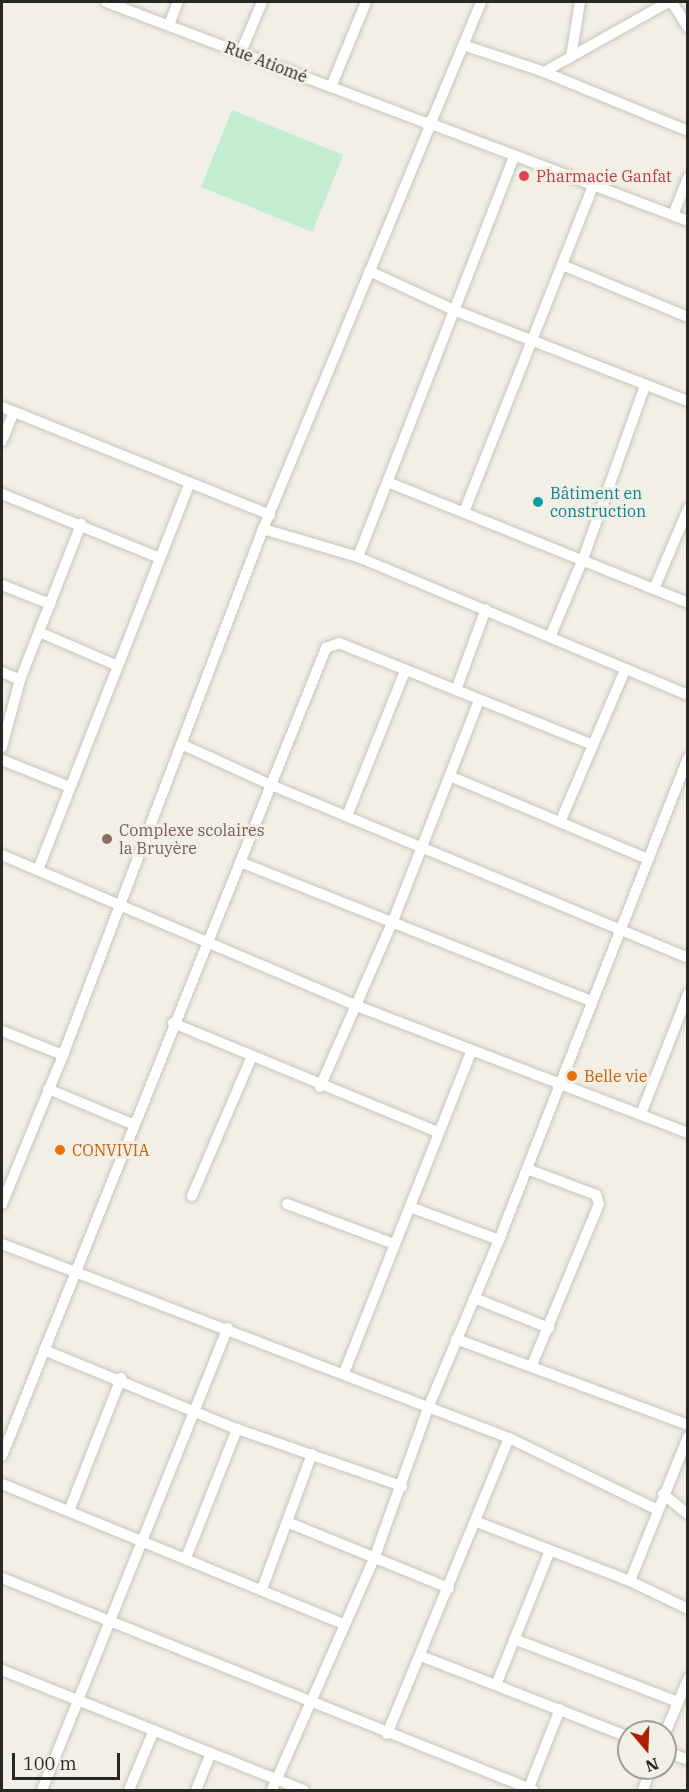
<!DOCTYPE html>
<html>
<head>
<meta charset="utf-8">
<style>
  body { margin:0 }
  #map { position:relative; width:689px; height:1792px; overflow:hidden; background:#f1efe6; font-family:"IBM Plex Serif",serif }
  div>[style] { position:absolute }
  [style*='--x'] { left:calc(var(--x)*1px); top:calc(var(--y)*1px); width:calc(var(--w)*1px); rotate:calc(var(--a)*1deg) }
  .green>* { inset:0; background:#c2edd1; transform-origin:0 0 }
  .roads { filter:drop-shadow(0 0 2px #c6c4bb) drop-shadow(0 0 2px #c6c4bb) }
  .minor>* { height:10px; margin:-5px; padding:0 5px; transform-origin:5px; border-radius:5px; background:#fff }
  .dots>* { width:16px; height:16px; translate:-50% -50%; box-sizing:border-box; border:3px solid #f1efe6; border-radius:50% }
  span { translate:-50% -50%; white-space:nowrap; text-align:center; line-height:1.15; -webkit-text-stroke:6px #f1efe6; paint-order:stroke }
  .street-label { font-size:16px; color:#272723 }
  .health-label { font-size:16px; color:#be3a42 }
  .left { translate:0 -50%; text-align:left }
  .culture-label { font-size:16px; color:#0d838f }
  .education-label { font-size:16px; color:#785e54 }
  .food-label { font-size:16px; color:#c56008 }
  .frame { position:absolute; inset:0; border:3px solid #272723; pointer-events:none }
  .north { position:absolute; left:617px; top:1720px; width:60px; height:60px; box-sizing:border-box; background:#f1efe6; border:2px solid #a09f98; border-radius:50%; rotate:161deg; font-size:16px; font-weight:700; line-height:24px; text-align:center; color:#272723 }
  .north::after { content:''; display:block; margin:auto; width:21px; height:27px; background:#ad1f00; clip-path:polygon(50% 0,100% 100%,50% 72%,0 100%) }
  .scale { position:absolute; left:12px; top:1753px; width:108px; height:27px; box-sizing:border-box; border:3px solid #272723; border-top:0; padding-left:8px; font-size:18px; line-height:21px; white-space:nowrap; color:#272723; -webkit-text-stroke:4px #f1efe6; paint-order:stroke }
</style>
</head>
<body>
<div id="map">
  <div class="green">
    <i style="left:232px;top:110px;width:120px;height:83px;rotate:22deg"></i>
  </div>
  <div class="roads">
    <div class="minor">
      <i style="--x:106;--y:2;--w:342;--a:20.7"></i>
      <i style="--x:426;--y:123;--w:6;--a:59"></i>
      <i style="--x:429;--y:128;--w:6;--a:-31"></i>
      <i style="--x:434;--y:125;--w:5;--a:-112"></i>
      <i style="--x:432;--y:120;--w:7;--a:153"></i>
      <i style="--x:672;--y:2;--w:31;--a:58"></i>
      <i style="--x:169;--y:25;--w:25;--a:-69"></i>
      <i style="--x:463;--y:45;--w:85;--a:18.4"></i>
      <i style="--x:544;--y:72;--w:156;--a:22.3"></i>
      <i style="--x:241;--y:52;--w:54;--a:-67.2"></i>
      <i style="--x:571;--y:57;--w:56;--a:-80.7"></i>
      <i style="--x:544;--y:72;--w:142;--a:-29.4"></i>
      <i style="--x:331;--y:87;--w:92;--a:-67.6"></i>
      <i style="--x:432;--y:120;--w:128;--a:-67.4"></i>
      <i style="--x:434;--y:125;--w:272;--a:20.7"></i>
      <i style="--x:673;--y:215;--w:40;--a:-68"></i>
      <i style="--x:562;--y:265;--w:136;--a:22.4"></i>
      <i style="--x:369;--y:271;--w:96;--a:24.7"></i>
      <i style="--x:456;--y:311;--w:249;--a:21.2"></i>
      <i style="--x:2;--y:407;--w:289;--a:21.9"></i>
      <i style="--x:2;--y:441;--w:31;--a:-68"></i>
      <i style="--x:390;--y:483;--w:321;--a:21.9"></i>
      <i style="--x:2;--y:494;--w:170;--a:22.1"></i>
      <i style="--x:464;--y:512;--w:350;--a:-68.4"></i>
      <i style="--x:263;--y:529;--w:99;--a:16.4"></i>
      <i style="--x:358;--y:557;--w:358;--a:22.7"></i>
      <i style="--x:358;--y:557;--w:429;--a:-68.7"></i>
      <i style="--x:2;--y:585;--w:52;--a:21.6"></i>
      <i style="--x:654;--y:589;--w:87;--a:-67"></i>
      <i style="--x:39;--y:632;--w:86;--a:23.3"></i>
      <i style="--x:550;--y:637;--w:85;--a:-67.1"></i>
      <i style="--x:583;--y:559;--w:184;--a:-70.3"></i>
      <i style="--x:2;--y:672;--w:20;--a:24"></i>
      <i style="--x:456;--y:690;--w:86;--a:-69.7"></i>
      <i style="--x:181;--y:744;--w:99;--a:24.5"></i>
      <i style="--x:271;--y:785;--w:451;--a:22.5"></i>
      <i style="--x:2;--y:747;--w:69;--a:-75"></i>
      <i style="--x:20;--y:680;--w:168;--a:-68.6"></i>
      <i style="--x:2;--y:760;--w:73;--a:21.7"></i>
      <i style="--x:452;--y:777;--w:210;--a:22.7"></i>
      <i style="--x:347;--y:816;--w:156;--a:-68.2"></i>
      <i style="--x:561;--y:820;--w:163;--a:-66.9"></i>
      <i style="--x:2;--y:855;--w:386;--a:23"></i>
      <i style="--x:357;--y:1006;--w:355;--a:21"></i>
      <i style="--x:240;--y:862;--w:378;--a:21.6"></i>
      <i style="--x:38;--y:870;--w:414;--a:-68.6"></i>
      <i style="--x:173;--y:1023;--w:286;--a:22.4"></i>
      <i style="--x:2;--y:1031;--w:66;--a:21.5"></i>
      <i style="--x:320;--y:1087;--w:181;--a:-66.3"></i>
      <i style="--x:393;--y:921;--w:237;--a:-68.7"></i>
      <i style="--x:48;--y:1089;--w:91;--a:22.6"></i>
      <i style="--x:641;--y:1114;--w:129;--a:-68.6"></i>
      <i style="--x:527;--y:1169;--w:74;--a:20.6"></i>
      <i style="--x:596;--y:1195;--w:9;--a:72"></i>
      <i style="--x:599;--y:1204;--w:174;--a:112.6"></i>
      <i style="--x:192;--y:1196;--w:152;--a:-66.8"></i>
      <i style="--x:2;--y:1204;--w:161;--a:-67.7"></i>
      <i style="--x:63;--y:1055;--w:563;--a:-69.18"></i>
      <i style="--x:263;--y:529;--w:434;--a:-67.5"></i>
      <i style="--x:287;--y:1204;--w:114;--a:20.5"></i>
      <i style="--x:410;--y:1207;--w:95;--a:20.3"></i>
      <i style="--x:2;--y:1244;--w:543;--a:20.94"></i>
      <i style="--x:509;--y:1438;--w:163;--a:25.8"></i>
      <i style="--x:474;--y:1298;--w:81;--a:21.8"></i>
      <i style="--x:456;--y:1339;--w:247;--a:20.3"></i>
      <i style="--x:44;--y:1350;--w:209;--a:22.3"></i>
      <i style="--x:237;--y:1429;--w:175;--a:19.1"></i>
      <i style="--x:344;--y:1373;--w:347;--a:-68.4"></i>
      <i style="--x:2;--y:1456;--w:871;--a:-68.15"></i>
      <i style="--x:326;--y:648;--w:14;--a:-21"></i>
      <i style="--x:339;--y:643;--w:274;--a:21.9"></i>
      <i style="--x:2;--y:1484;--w:370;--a:22.3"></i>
      <i style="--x:663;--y:1494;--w:32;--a:39"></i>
      <i style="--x:69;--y:1511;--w:143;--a:-68.6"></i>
      <i style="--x:287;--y:1522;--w:175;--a:22.2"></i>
      <i style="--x:477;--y:1522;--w:164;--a:21.1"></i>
      <i style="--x:630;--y:1581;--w:64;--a:25.8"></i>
      <i style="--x:186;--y:1558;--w:139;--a:-68.4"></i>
      <i style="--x:2;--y:1578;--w:572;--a:21.76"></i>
      <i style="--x:630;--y:1581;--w:155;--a:-68.1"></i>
      <i style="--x:262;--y:1589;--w:144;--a:-69.7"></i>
      <i style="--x:514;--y:1639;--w:176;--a:21"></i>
      <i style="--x:421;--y:1656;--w:223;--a:21.3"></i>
      <i style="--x:2;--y:1670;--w:325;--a:21.7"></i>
      <i style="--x:496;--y:1685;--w:144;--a:-68.1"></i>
      <i style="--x:665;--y:1733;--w:59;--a:-66.9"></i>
      <i style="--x:387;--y:1734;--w:320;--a:-67.6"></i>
      <i style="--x:665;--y:1751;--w:25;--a:21"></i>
      <i style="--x:42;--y:1790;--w:498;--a:-68.1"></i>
      <i style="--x:129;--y:1790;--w:65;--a:-67.4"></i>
      <i style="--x:196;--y:1790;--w:40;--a:-68"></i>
      <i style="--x:272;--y:1790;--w:253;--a:-66.2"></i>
      <i style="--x:374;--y:1559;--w:160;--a:-70.3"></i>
      <i style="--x:428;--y:1408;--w:182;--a:-67.1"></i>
      <i style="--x:499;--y:1240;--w:518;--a:-68.59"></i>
      <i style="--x:528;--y:1790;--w:87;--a:-68.4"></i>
      <i style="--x:643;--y:1790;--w:23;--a:-70"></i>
    </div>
  </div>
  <div class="dots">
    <i style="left:524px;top:176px;background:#e0444e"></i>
    <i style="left:538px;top:502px;background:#0f9aa8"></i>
    <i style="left:107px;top:839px;background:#8d6e63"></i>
    <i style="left:572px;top:1076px;background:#e8710a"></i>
    <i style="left:60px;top:1150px;background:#e8710a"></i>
  </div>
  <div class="street-label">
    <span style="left:266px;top:62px;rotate:21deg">Rue Atiomé</span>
  </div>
  <div class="health-label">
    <span class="left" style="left:536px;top:176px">Pharmacie Ganfat</span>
  </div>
  <div class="culture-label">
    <span class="left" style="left:550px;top:502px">Bâtiment en<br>construction</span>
  </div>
  <div class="education-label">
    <span class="left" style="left:119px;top:839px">Complexe scolaires<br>la Bruyère</span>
  </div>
  <div class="food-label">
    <span class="left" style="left:584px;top:1076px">Belle vie</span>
    <span class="left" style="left:72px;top:1150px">CONVIVIA</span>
  </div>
  <div class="frame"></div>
  <div class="north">N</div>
  <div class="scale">100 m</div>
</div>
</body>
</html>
